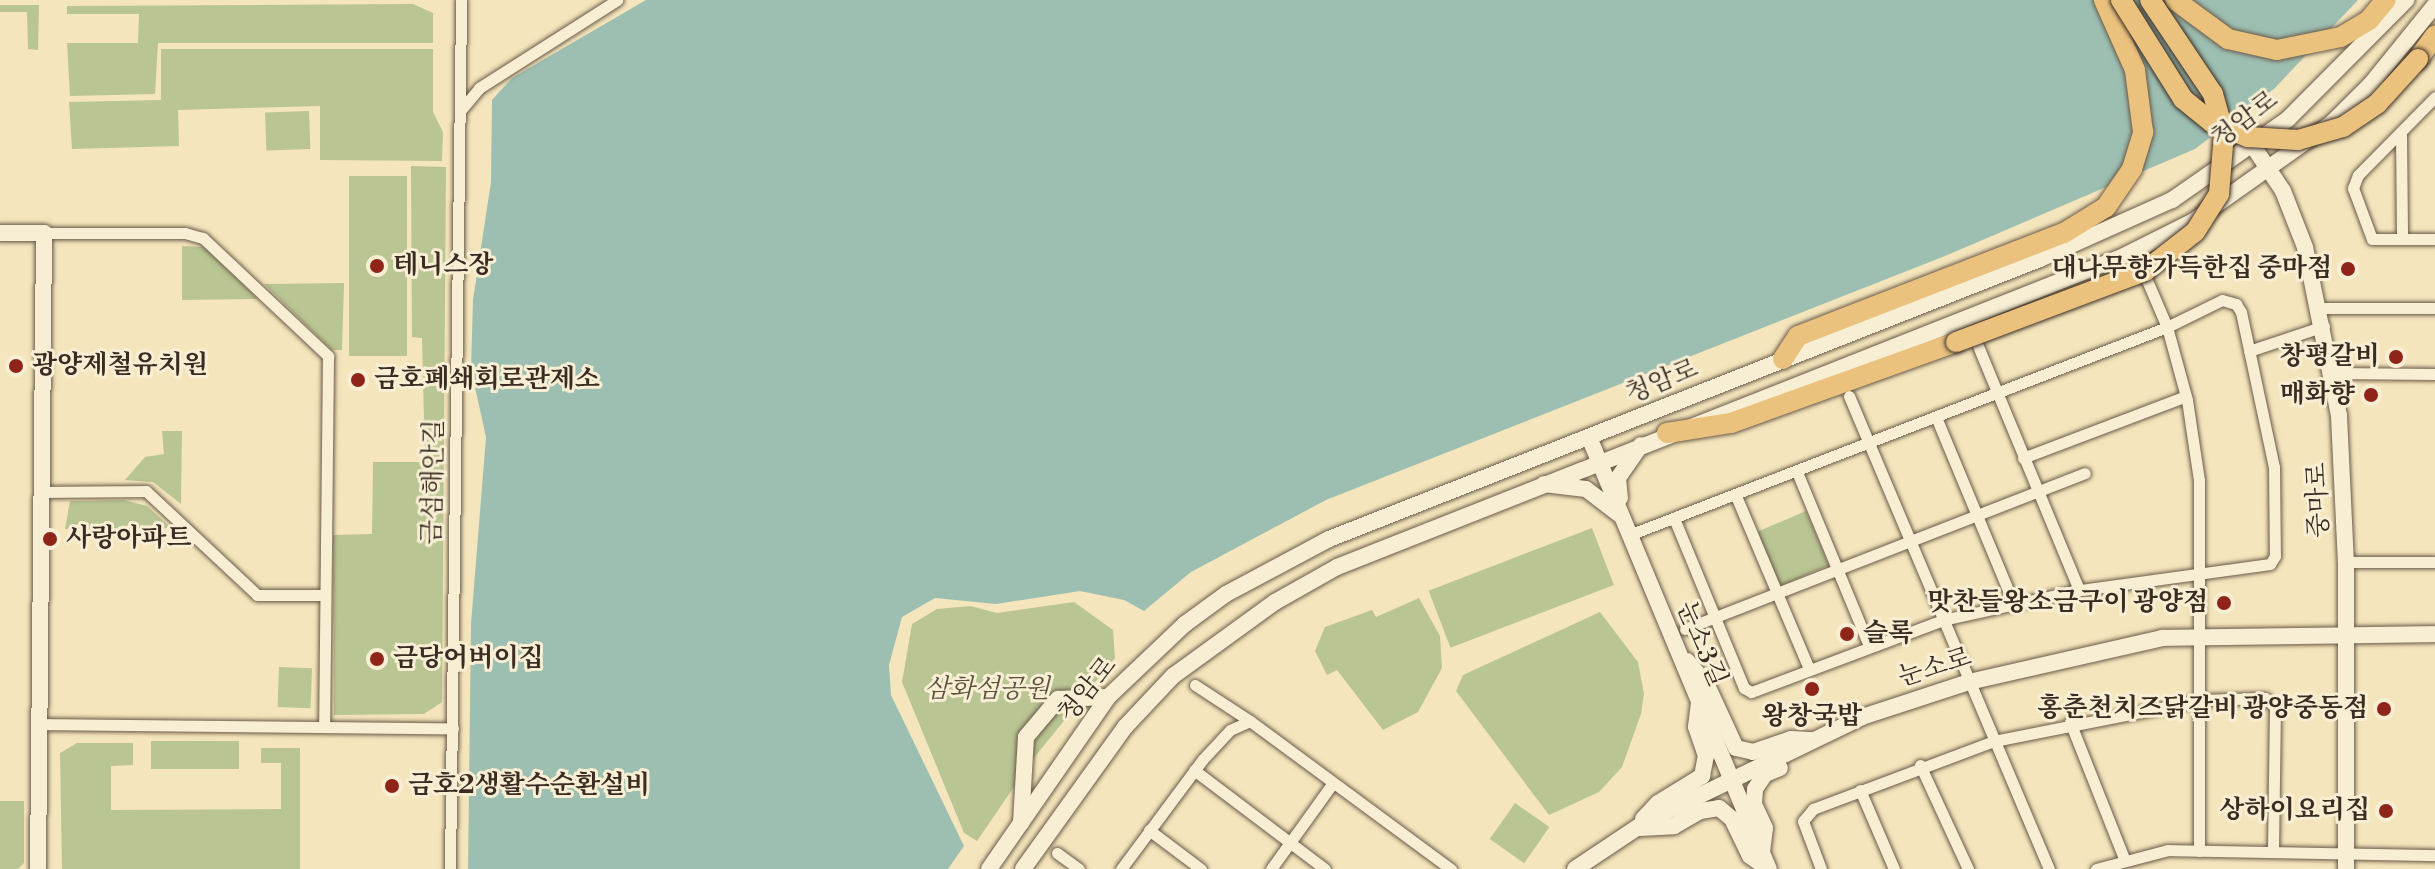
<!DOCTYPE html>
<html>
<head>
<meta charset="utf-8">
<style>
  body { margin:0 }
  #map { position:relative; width:2435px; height:869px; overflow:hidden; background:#f5e5bc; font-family:"Libre Bodoni","Noto Serif KR",serif }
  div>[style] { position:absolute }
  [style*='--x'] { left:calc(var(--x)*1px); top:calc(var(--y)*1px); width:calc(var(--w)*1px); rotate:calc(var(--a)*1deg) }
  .green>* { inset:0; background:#b9c592; transform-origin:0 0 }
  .water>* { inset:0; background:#9cbfb2 }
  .roads { filter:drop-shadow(0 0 2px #695a49) drop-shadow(0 0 2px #695a49) }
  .street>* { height:11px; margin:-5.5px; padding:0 5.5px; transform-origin:5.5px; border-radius:5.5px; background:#f8eed3 }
  .secondary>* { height:16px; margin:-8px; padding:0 8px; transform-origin:8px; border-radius:8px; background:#f8eed3 }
  .highway>* { height:20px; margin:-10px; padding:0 10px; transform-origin:10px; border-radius:10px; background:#eac27e }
  .bridges { filter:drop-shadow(0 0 2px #3a2c23) drop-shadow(0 0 2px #3a2c23) }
  .highway-bridge>* { height:20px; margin:-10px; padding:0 10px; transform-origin:10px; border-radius:10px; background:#eac27e }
  .dots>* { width:22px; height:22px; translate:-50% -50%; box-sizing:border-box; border:4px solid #f8eed3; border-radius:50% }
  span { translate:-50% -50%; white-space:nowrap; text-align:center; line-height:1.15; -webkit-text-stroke:6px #f8eed3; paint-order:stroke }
  .street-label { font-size:26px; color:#3a2c23 }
  .poi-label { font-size:26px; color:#3a2c23; font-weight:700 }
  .left { translate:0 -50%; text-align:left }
  .right { translate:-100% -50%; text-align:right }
  .park-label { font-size:26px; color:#5a523f; font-style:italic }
</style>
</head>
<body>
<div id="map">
  <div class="green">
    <i style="clip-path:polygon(413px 4px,433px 13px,433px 43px,158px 43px,155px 94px,70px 96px,67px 43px,138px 43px,139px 14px,67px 14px,67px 6px)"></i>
    <i style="clip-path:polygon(0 5px,39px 5px,38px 50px,28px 49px,27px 12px,0 12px)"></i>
    <i style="clip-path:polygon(161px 49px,433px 49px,433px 112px,443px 132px,442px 161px,320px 160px,320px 106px,178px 110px,179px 146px,72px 149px,69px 102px,161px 100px)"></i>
    <i style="left:309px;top:111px;width:38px;height:44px;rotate:88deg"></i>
    <i style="clip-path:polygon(411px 166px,446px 167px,442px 702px,424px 714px,334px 715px,333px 535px,372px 534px,373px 462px,425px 462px,422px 338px,412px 337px)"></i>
    <i style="left:349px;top:176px;width:58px;height:180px"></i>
    <i style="clip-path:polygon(182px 246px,204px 247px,258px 299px,182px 300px)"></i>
    <i style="clip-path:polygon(344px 283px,342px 350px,332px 350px,264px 284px)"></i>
    <i style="clip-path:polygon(162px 431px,182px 431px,181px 504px,153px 482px,125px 480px,145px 457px,164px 454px)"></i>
    <i style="clip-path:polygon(124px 500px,147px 506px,171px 528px,65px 529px,70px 501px)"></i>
    <i style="left:1806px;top:511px;width:59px;height:53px;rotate:67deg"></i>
    <i style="left:1592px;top:528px;width:61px;height:175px;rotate:69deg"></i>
    <i style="clip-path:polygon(1419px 598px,1440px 636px,1442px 668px,1418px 712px,1383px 730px,1337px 670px,1327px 675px,1315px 651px,1325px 627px,1372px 610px,1376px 617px)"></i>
    <i style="clip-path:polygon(1074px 602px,1113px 630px,1115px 658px,1033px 759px,977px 841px,964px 833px,902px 682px,912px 624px,937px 609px,970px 606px,997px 613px)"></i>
    <i style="clip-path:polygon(1600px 612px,1638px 662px,1644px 694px,1641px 714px,1622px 767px,1599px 792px,1549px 815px,1456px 691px,1463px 675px)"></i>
    <i style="left:279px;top:667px;width:33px;height:40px;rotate:2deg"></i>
    <i style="left:151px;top:741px;width:88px;height:28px"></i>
    <i style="clip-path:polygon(77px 743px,133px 743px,133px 765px,111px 766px,111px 810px,281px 809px,281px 763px,261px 763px,261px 748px,300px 748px,300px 869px,62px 869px,60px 753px)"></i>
    <i style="clip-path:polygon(0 801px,24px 801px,24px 863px,18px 869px,0 869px)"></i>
    <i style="left:1515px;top:803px;width:42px;height:44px;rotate:35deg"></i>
  </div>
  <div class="water">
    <i style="clip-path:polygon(646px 0,2358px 0,2275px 88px,2195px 149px,1945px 256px,1326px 500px,1191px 572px,1144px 611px,1124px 600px,1080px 591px,996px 604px,935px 598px,902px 617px,889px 665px,891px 695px,964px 846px,948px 869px,468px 869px,471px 624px,486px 437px,471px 369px,473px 300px,491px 182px,492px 100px,512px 78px)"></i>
  </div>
  <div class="roads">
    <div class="street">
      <i style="--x:2435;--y:97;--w:110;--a:134.6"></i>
      <i style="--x:2358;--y:175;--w:14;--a:111"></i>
      <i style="--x:2353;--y:188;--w:54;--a:69.6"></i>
      <i style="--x:2372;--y:239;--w:63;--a:0"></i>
      <i style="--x:460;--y:111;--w:30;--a:-50"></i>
      <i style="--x:479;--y:88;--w:164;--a:-32.5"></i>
      <i style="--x:2401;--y:135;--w:104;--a:89.4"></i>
      <i style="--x:44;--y:233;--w:141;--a:0"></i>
      <i style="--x:185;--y:233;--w:19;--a:16"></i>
      <i style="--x:203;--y:238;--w:172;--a:43.3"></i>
      <i style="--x:328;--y:356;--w:371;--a:90.6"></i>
      <i style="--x:2146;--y:278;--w:53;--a:66.8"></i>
      <i style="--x:2167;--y:327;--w:76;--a:74.7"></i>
      <i style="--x:2187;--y:400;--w:81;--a:81.5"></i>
      <i style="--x:2199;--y:480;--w:371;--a:90"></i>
      <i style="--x:2320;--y:308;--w:115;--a:0"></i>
      <i style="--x:1978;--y:346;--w:264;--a:67.5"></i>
      <i style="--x:2249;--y:351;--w:79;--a:-18.4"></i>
      <i style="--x:2333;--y:373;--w:102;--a:0.6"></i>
      <i style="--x:1849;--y:396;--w:514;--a:67.08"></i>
      <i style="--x:1936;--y:417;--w:203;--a:67.4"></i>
      <i style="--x:2023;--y:458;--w:174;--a:-20.8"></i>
      <i style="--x:1797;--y:472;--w:188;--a:67.5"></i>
      <i style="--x:41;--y:492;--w:105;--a:-0.5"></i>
      <i style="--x:146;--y:491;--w:152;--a:43.1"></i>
      <i style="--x:257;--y:595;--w:67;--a:0"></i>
      <i style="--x:1736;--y:496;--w:188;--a:67.1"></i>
      <i style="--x:1629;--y:535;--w:577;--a:-21.14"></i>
      <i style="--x:2167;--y:327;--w:61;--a:-26.1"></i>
      <i style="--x:2222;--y:300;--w:15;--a:16"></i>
      <i style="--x:2236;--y:304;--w:9;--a:58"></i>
      <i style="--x:2241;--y:312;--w:158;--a:78"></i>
      <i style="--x:2274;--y:467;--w:89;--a:89.4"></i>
      <i style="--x:2275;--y:556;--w:9;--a:122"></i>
      <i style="--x:2270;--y:564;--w:193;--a:172.2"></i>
      <i style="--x:2079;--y:590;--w:139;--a:167.6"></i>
      <i style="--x:1943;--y:620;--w:205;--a:159.4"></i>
      <i style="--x:1751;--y:692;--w:8;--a:-150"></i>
      <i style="--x:1744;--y:688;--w:184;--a:-112.4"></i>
      <i style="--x:2346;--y:562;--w:89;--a:0"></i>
      <i style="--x:1685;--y:629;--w:429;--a:-21.3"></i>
      <i style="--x:1195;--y:685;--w:66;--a:33.2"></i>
      <i style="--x:2070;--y:722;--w:149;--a:68.4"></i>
      <i style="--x:39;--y:724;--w:414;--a:0.6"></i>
      <i style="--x:1920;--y:765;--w:115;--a:65.2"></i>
      <i style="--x:1194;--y:770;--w:164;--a:37.1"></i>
      <i style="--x:1860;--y:790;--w:86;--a:66.7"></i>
      <i style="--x:1149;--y:830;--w:65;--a:36.9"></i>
      <i style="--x:1057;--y:853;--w:27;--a:36"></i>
      <i style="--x:450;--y:869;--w:869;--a:-89.27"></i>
      <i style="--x:1121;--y:869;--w:137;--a:-53.3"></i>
      <i style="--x:1203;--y:759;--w:40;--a:-47"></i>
      <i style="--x:1230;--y:730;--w:22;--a:-24"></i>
      <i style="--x:1250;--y:721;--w:250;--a:36.4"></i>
      <i style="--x:1271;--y:869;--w:105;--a:-54.3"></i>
      <i style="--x:1821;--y:869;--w:51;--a:-110.6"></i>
      <i style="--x:1803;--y:821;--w:16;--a:-50"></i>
      <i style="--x:1813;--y:809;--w:193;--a:-20.6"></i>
      <i style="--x:1994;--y:741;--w:211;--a:-11.2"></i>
      <i style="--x:2201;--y:700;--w:64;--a:-1.8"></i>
      <i style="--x:2265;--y:698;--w:13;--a:42"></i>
      <i style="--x:2275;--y:707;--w:145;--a:90.8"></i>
      <i style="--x:2096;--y:869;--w:74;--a:-14.8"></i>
      <i style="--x:2168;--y:850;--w:267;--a:1.1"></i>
    </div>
    <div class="secondary">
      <i style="--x:2253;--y:146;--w:54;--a:56.3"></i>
      <i style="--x:2283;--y:191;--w:60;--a:68.6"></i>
      <i style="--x:2305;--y:247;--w:172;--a:78.6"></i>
      <i style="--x:2339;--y:416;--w:146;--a:87.3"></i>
      <i style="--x:2346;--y:562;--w:307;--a:90"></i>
      <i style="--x:0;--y:233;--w:44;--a:0"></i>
      <i style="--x:44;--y:233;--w:636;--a:90.54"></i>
      <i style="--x:1589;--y:437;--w:468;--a:67.4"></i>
      <i style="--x:1544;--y:484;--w:42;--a:6.8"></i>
      <i style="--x:1586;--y:489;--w:43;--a:37.4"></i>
      <i style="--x:1620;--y:498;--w:20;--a:-96"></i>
      <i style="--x:1618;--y:478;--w:40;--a:-55.1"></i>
      <i style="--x:1687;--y:661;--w:31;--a:50"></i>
      <i style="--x:1707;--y:685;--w:69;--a:65.3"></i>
      <i style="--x:1736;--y:748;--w:17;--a:13"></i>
      <i style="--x:1753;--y:752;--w:40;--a:-18.9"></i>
      <i style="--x:1791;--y:739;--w:22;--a:3"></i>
      <i style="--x:1643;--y:819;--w:22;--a:-47"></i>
      <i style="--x:1658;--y:803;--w:52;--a:-31.5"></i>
      <i style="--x:1702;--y:776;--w:20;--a:-79"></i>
      <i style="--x:1706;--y:756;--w:31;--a:-109"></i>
      <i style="--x:1696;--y:727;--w:24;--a:-83"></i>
      <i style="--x:1021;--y:823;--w:86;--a:-86.7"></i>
      <i style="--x:1026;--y:737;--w:50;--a:-49.9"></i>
      <i style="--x:1058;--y:699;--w:50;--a:-2.3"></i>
      <i style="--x:1640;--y:828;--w:34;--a:-3"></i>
      <i style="--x:1674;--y:826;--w:30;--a:-30"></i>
      <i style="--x:1700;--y:811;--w:19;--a:-9"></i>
      <i style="--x:1719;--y:808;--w:17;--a:40"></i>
      <i style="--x:1732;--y:819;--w:41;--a:64.1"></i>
      <i style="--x:1750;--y:856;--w:19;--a:35"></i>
      <i style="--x:1762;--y:852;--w:24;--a:-83"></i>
      <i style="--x:1765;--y:828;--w:26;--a:-115"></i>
      <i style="--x:1754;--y:804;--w:15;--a:-86"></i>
      <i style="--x:1755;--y:789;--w:18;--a:-56"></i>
      <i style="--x:1765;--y:774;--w:16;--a:-22"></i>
      <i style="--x:989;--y:869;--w:209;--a:-55.3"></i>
      <i style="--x:1108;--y:697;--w:106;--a:-43.5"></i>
      <i style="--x:1185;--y:624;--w:51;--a:-36.2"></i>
      <i style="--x:1226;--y:594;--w:117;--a:-28.1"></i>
      <i style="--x:1329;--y:539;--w:764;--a:-21.5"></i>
      <i style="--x:2040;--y:259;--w:145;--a:-24.1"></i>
      <i style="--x:2172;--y:200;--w:141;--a:-34.9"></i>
      <i style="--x:2288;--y:119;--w:168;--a:-45.2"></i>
      <i style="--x:1023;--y:869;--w:175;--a:-54.3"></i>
      <i style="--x:1125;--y:727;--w:70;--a:-46.7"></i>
      <i style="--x:1173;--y:676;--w:126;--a:-36"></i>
      <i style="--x:1275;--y:602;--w:71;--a:-29.4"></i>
      <i style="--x:1337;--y:567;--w:846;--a:-21.56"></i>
      <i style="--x:2124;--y:256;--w:76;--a:-26.6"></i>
      <i style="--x:2192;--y:222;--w:171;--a:-35.3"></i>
      <i style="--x:2332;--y:123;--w:55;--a:-45"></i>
      <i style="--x:2371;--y:84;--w:102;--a:-51"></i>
      <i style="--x:1575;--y:869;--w:87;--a:-33.7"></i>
      <i style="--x:1647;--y:821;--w:239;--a:-25.8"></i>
      <i style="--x:1862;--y:717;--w:113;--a:-18.1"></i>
      <i style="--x:1969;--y:682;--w:198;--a:-12.8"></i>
      <i style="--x:2162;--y:638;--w:273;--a:-0.8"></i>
    </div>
    <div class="highway">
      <i style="--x:2175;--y:0;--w:66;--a:36.3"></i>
      <i style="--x:2228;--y:39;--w:50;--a:12.7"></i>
      <i style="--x:2277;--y:50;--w:65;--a:-11.5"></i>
      <i style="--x:2341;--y:37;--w:33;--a:-31"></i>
      <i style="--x:2369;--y:20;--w:26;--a:-50"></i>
      <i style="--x:2418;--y:59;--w:29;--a:-54"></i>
      <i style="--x:1783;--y:359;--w:27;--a:-57"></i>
      <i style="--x:1798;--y:336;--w:285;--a:-21.2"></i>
      <i style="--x:2064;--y:233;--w:49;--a:-31.8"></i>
      <i style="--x:2106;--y:207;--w:46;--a:-55.6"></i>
      <i style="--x:2132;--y:169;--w:39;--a:-73"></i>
      <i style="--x:2143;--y:132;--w:63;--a:-97.4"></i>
      <i style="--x:2135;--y:70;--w:77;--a:-113.9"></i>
      <i style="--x:1667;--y:433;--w:65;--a:-8.9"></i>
      <i style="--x:1731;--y:423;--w:239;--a:-19.8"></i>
    </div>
  </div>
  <div class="bridges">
    <div class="highway-bridge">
      <i style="--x:2121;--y:0;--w:117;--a:57.9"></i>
      <i style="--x:2183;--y:99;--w:38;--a:39"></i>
      <i style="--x:2213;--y:123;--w:38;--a:22"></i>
      <i style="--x:2248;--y:137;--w:50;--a:3.4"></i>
      <i style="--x:2298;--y:140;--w:47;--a:-16.1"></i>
      <i style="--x:2343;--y:127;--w:41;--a:-34.1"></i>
      <i style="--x:2377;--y:104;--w:61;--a:-47.7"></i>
      <i style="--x:1956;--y:342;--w:202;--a:-20.6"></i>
      <i style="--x:2145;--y:271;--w:63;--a:-38"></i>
      <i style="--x:2195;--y:232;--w:45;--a:-57.7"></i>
      <i style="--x:2219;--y:194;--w:61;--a:-85.3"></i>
      <i style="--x:2224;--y:133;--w:41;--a:-105.8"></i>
      <i style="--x:2213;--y:94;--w:113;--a:-123.8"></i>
    </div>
  </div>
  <div class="dots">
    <i style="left:377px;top:266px;background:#8f2418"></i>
    <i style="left:2348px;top:269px;background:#8f2418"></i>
    <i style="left:2396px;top:357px;background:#8f2418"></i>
    <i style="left:16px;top:366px;background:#8f2418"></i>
    <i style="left:358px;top:380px;background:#8f2418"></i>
    <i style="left:2371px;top:395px;background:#8f2418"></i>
    <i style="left:50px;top:539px;background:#8f2418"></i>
    <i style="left:2224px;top:603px;background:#8f2418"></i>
    <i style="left:1847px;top:634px;background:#8f2418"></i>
    <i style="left:377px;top:659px;background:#8f2418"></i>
    <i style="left:1812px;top:689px;background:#8f2418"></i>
    <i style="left:2384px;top:709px;background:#8f2418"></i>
    <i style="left:392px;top:786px;background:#8f2418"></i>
    <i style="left:2386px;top:811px;background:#8f2418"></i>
  </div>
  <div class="street-label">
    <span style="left:2245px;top:120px;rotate:-37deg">청암로</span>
    <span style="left:1662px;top:382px;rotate:-22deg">청암로</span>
    <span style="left:434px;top:482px;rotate:-89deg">금섬해안길</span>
    <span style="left:2319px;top:500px;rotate:-92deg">중마로</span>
    <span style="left:1701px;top:644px;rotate:67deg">눈소3길</span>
    <span style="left:1935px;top:668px;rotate:-17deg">눈소로</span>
    <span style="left:1088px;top:690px;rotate:-51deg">청암로</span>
  </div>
  <div class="poi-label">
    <span class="left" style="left:393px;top:266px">테니스장</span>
    <span class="right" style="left:2332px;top:269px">대나무향가득한집 중마점</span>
    <span class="right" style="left:2380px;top:357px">창평갈비</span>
    <span class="left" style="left:32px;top:366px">광양제철유치원</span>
    <span class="left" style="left:374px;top:380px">금호폐쇄회로관제소</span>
    <span class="right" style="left:2355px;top:395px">매화향</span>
    <span class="left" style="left:66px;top:539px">사랑아파트</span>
    <span class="right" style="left:2208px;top:603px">맛찬들왕소금구이 광양점</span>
    <span class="left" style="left:1863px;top:634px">슬록</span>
    <span class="left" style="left:393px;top:659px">금당어버이집</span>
    <span class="right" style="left:2368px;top:709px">홍춘천치즈닭갈비 광양중동점</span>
    <span style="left:1812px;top:717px">왕창국밥</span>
    <span class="left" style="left:408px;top:786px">금호2생활수순환설비</span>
    <span class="right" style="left:2370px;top:811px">상하이요리집</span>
  </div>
  <div class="park-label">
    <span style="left:987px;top:690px">삼화섬공원</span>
  </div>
</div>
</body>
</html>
